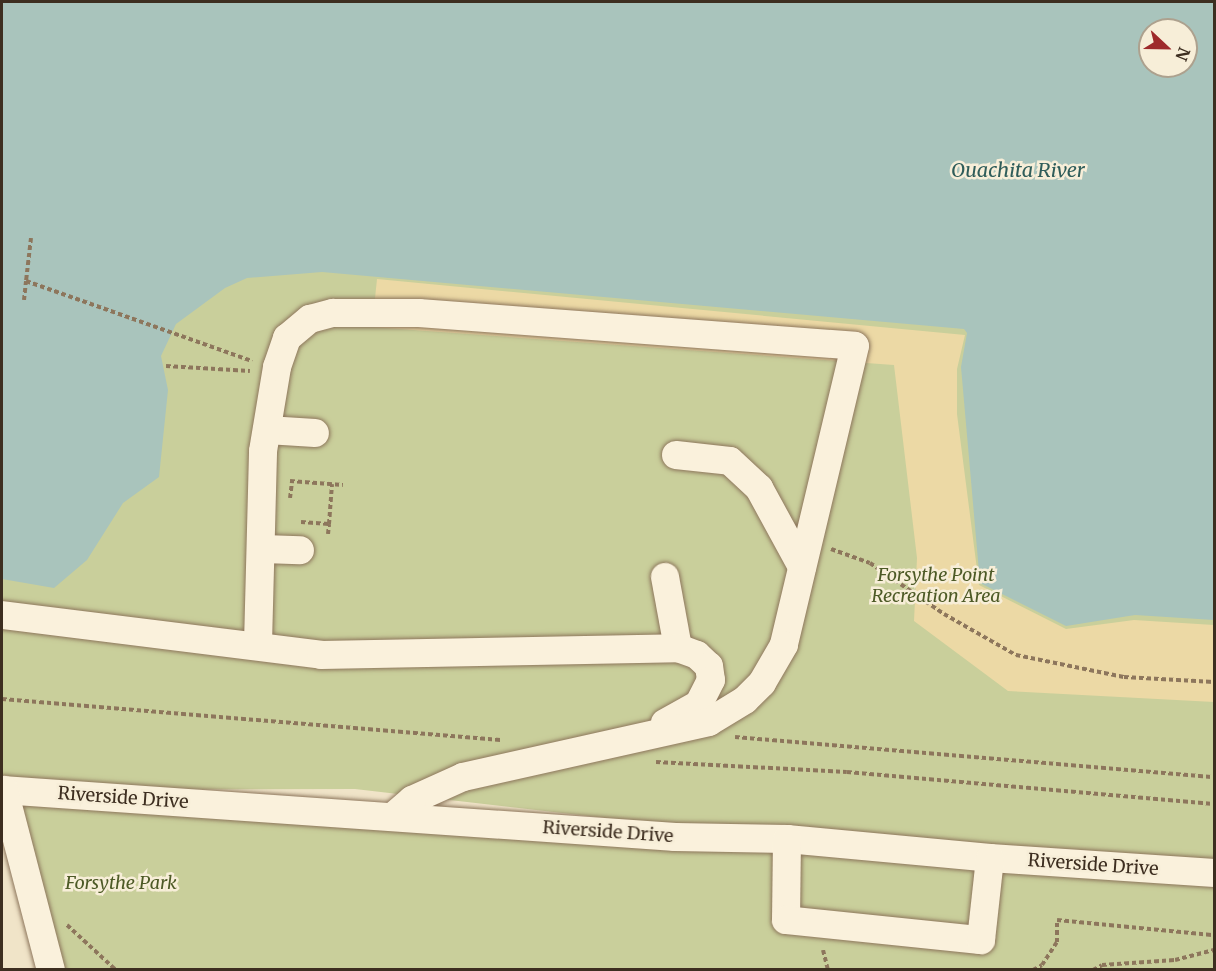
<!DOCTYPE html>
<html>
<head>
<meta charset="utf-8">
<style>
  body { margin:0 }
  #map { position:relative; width:1216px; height:971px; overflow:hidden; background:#f0e4c8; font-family:Merriweather,serif }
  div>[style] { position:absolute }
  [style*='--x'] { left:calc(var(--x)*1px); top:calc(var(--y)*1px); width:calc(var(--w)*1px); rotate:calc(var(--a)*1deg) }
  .green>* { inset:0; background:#c9cf9b }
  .sand>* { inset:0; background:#ecd9a5 }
  .water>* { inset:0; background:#a9c4bc }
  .path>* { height:4px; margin-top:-2px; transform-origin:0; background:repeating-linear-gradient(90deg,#8d765c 0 4.5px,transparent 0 7.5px) }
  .roads { filter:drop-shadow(0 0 2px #8d765c) drop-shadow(0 0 2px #8d765c) }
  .minor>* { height:28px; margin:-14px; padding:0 14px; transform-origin:14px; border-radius:14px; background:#faf1dc }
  span { translate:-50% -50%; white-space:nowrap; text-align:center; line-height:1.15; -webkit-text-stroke:5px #f7eed8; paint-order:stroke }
  .park-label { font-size:18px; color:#4d5a26; font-style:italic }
  .street-label { font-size:18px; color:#3d2e20 }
  .water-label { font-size:20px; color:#2f5d5a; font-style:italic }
  .frame { position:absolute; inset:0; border:3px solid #3d2e20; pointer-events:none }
  .north { position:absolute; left:1138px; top:18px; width:60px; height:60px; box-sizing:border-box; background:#f7eed8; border:2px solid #ada18e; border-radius:50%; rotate:112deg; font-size:16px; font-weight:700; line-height:24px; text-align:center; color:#3d2e20 }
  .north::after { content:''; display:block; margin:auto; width:21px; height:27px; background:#9e2a2b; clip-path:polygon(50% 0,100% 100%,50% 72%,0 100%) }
</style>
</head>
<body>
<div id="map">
  <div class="green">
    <i style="clip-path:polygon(evenodd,219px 259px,1214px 342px,1214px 969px,55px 969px,2px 789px,2px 561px,149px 331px,219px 259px,355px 789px,787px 839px,17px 790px,355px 789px)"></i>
  </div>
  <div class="sand">
    <i style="clip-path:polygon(377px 279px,965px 335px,957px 369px,957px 414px,979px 585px,1066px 629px,1134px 620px,1214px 625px,1214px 702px,1008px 691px,914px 621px,917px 558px,894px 365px,372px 327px)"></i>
  </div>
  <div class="water">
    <i style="clip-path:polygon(evenodd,2px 2px,1214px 2px,1214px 620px,1135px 615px,1066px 626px,980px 583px,961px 367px,967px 333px,964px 329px,322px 272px,247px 278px,225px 288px,176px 324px,161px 356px,168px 390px,159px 477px,123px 503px,87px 560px,54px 588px,2px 579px,2px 2px,1150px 30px,1186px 30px,1186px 66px,1150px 66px,1150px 30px)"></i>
  </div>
  <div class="path">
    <i style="--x:31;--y:238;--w:43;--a:96.6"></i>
    <i style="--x:26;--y:281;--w:240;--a:19.5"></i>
    <i style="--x:24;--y:300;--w:19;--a:-84"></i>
    <i style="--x:166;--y:366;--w:84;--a:3.4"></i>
    <i style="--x:290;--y:481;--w:53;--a:4.3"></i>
    <i style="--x:290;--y:498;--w:17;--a:-83"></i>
    <i style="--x:301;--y:522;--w:28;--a:4"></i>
    <i style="--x:329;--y:524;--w:40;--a:-85.7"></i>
    <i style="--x:328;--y:534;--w:10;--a:-84"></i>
    <i style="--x:831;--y:549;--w:41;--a:19.7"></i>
    <i style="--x:870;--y:563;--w:90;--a:34.6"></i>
    <i style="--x:944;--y:614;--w:83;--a:29.7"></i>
    <i style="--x:1016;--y:655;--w:110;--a:11.5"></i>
    <i style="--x:1124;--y:677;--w:90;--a:3.2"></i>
    <i style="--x:2;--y:699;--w:500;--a:4.7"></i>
    <i style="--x:735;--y:737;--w:481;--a:4.8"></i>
    <i style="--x:656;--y:762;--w:191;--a:3"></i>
    <i style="--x:847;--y:772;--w:368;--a:5"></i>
    <i style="--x:67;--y:925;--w:67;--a:42.6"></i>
    <i style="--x:823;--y:950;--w:21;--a:76"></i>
    <i style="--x:1033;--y:970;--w:10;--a:-29"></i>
    <i style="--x:1042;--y:965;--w:27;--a:-57"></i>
    <i style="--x:1057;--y:942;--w:22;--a:-90"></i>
    <i style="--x:1057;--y:920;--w:158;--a:5.5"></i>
    <i style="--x:1093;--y:970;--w:10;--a:-29"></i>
    <i style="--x:1102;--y:965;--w:73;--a:-3.9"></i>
    <i style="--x:1175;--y:960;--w:40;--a:-14.4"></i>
  </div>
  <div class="roads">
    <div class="minor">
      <i style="--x:267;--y:430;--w:48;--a:3.6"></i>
      <i style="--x:676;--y:455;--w:54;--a:6.3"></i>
      <i style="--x:730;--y:461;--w:40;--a:43"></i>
      <i style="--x:759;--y:488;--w:90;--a:61.4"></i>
      <i style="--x:263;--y:549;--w:37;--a:2"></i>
      <i style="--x:665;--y:577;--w:72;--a:79.6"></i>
      <i style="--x:2;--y:615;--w:321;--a:7.1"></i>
      <i style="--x:321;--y:655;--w:357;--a:-1.1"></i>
      <i style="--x:678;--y:648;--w:20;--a:20"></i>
      <i style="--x:697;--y:655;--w:16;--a:43"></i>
      <i style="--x:709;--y:666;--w:14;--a:82"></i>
      <i style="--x:711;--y:680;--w:27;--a:117"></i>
      <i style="--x:699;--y:704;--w:39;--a:151"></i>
      <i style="--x:258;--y:644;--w:193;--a:-88.5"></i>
      <i style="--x:263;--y:451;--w:85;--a:-80.5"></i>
      <i style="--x:277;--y:367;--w:31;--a:-71"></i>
      <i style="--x:287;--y:338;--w:30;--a:-40"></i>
      <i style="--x:310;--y:319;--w:24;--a:-15"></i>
      <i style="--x:333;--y:313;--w:86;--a:0"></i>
      <i style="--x:419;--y:313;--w:437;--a:4.3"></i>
      <i style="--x:855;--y:346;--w:307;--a:103.4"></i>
      <i style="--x:784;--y:645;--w:44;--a:120.1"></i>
      <i style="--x:762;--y:683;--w:24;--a:135"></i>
      <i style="--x:745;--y:700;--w:42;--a:148.6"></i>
      <i style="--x:709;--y:722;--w:252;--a:167.4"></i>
      <i style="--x:463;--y:777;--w:56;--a:155.7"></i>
      <i style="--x:412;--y:800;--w:23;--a:139"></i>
      <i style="--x:2;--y:790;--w:675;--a:3.99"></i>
      <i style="--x:675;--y:837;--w:112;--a:1"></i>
      <i style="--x:787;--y:839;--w:204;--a:5.3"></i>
      <i style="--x:990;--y:858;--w:225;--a:3.8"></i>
      <i style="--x:4;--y:790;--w:186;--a:75.4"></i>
      <i style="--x:787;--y:839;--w:81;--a:90.7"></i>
      <i style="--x:786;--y:920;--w:196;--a:5.9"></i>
      <i style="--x:981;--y:940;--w:82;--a:-83.7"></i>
    </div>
  </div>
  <div class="park-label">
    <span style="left:936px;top:586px">Forsythe Point<br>Recreation Area</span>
    <span style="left:121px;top:883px">Forsythe Park</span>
  </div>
  <div class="street-label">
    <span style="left:123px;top:798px;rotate:4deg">Riverside Drive</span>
    <span style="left:608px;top:832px;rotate:4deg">Riverside Drive</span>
    <span style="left:1093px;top:865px;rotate:4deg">Riverside Drive</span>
  </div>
  <div class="water-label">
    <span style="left:1018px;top:169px">Ouachita River</span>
  </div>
  <div class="frame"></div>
  <div class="north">N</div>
</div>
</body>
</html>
